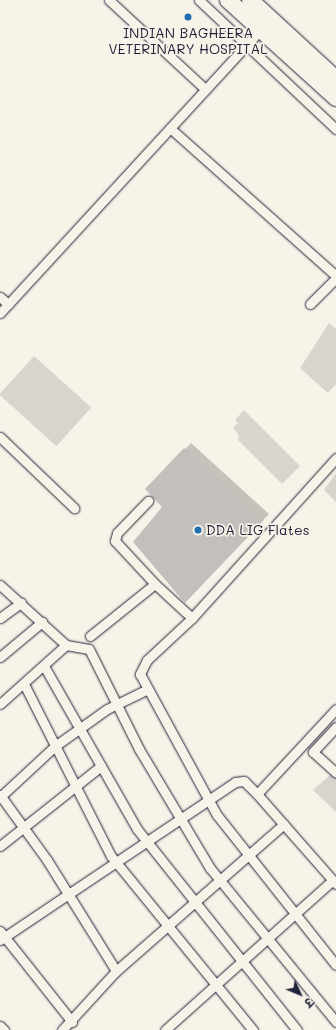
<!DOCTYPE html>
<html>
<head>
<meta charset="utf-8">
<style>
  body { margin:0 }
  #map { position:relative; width:336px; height:1030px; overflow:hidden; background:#f7f3e8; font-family:Mali,"Playpen Sans Deva",sans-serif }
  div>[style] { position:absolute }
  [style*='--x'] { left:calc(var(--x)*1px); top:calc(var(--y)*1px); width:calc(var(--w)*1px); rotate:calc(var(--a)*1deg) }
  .green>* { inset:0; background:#d8d5cf; transform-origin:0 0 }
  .shadow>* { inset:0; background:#0003 }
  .building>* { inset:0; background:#c2bfbd }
  .roads { filter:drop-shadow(0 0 1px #22223b) drop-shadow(0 0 1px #22223b) }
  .minor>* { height:9px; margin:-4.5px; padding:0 4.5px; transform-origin:4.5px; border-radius:4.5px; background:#f7f3e8 }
  .trunk>* { height:16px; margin:-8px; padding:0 8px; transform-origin:8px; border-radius:8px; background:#f7f3e8 }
  .dots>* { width:11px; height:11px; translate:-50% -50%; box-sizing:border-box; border:2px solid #f7f3e8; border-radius:50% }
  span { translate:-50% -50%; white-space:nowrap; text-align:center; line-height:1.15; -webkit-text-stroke:3.5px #f7f3e8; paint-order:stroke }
  .poi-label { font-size:14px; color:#22223b }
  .left { translate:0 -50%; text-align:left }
  .north { position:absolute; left:280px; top:974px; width:40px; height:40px; -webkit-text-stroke:3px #f7f3e8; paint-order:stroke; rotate:134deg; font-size:11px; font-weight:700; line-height:16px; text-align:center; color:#22223b }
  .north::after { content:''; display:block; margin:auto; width:14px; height:18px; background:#22223b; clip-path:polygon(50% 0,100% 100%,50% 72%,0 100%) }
</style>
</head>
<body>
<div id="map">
  <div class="green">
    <i style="clip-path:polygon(329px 323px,336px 329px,336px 384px,328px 393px,300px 368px)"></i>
    <i style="left:34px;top:356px;width:77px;height:52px;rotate:42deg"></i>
    <i style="clip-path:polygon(244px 410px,300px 466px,282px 484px,238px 440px,239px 435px,233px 428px,238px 423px,235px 420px)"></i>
    <i style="clip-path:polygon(336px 473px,336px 502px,324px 490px)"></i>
    <i style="clip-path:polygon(336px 770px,336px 812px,313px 790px)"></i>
  </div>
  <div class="shadow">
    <i style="clip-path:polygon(191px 443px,269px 514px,185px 601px,163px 507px,147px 489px)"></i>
  </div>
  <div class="building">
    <i style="clip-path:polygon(184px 448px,264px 520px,185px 603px,133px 542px,162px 507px,145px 489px)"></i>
  </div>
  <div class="roads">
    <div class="minor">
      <i style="--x:109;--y:0;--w:131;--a:42.8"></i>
      <i style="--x:199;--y:0;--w:188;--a:43.3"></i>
      <i style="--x:170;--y:128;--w:222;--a:41.7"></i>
      <i style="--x:0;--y:297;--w:11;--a:41"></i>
      <i style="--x:310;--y:304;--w:37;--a:-45"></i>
      <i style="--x:0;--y:313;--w:389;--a:-47.4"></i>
      <i style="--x:0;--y:437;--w:103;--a:43.8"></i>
      <i style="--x:336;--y:458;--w:215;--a:132"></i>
      <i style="--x:192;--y:618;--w:62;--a:137"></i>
      <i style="--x:147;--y:660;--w:16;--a:117"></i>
      <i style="--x:140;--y:674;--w:161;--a:61.4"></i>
      <i style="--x:217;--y:815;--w:191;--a:51.6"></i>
      <i style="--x:155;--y:584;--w:50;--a:42.6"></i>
      <i style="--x:0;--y:585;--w:89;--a:42.3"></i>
      <i style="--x:66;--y:645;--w:23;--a:10"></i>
      <i style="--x:89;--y:649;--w:112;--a:63.4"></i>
      <i style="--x:139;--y:749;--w:139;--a:59.2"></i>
      <i style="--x:210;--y:868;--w:199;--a:50.7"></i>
      <i style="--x:0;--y:618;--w:26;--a:-36"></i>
      <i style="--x:90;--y:636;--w:83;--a:-38.7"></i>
      <i style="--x:155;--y:584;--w:59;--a:-132.9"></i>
      <i style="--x:115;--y:541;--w:8;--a:-76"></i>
      <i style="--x:117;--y:533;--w:45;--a:-45.9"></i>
      <i style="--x:0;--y:657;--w:55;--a:-39.8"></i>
      <i style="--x:44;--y:666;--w:188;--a:60.3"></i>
      <i style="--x:137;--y:829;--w:257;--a:51.5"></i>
      <i style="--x:24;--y:684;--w:193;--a:63.2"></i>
      <i style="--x:111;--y:856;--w:225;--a:50.8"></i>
      <i style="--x:0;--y:704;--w:89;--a:-41.8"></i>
      <i style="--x:336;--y:709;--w:116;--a:132.9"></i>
      <i style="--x:257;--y:794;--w:120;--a:48.7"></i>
      <i style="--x:336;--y:727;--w:34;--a:133"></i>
      <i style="--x:313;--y:752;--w:31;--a:42"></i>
      <i style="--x:0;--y:795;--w:80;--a:54.1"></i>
      <i style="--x:47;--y:860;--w:131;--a:58.1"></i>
      <i style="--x:116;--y:971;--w:80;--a:132.5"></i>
      <i style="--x:0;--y:797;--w:75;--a:-42.8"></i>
      <i style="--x:55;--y:746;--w:64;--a:-35.4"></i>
      <i style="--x:107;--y:709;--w:43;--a:-26"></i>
      <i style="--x:0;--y:846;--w:129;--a:-38.4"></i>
      <i style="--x:0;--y:931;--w:116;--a:51.6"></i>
      <i style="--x:0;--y:940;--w:283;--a:-33.9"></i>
      <i style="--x:235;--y:782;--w:9;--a:-6"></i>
      <i style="--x:244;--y:781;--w:18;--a:45"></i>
      <i style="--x:116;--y:971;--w:223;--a:-41.2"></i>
      <i style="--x:0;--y:1026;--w:6;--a:45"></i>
      <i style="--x:165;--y:1030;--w:225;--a:-41.8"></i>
    </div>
    <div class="trunk">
      <i style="--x:228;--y:0;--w:146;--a:42.2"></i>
      <i style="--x:250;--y:0;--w:117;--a:42.6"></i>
    </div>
  </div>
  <div class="dots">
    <i style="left:188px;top:17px;background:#1f6fb2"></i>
    <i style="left:198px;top:530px;background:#1f6fb2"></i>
  </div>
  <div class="poi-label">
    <span style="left:188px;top:41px">INDIAN BAGHEERA<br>VETERINARY HOSPITAL</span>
    <span class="left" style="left:206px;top:530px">DDA LIG Flates</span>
  </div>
  <div class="north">उ</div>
</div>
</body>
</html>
